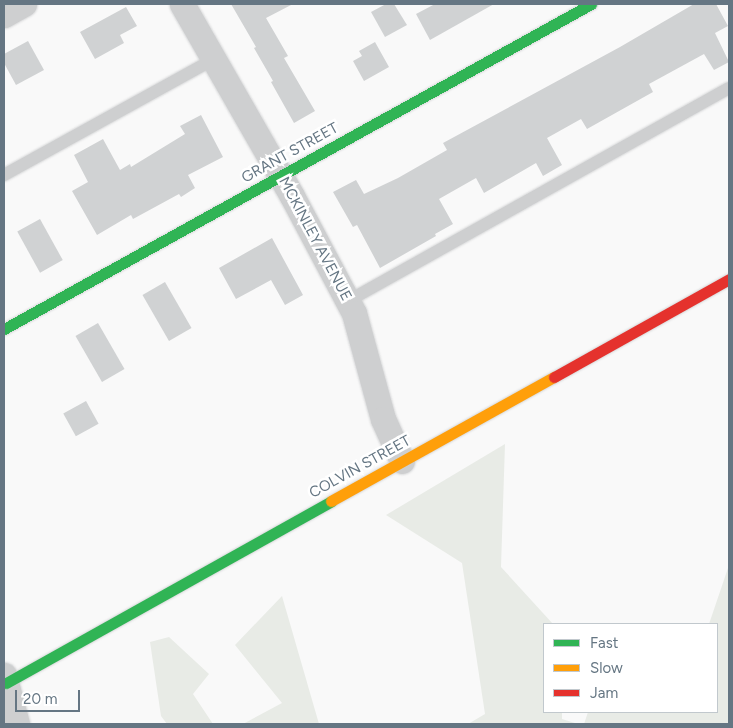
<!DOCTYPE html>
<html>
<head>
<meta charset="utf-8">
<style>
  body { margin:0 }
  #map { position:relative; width:733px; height:728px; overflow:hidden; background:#f9f9f9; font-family:Figtree,sans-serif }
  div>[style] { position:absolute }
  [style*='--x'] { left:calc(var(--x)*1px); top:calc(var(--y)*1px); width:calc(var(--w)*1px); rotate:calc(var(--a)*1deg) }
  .green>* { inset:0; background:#e8ebe6 }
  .building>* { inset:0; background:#d0d2d3; transform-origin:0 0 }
  .roads { filter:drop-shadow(0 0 1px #d5d6d7) drop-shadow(0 0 1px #d5d6d7) }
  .lane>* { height:12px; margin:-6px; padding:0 6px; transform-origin:6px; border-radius:6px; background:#cecfd0 }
  .street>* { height:25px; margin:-12.5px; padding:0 12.5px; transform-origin:12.5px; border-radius:12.5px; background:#cecfd0 }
  .fast>* { height:11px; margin:-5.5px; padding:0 5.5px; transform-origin:5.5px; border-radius:5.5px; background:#30b455 }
  .slow>* { height:11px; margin:-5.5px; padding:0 5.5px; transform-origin:5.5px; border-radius:5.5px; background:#ff9f0a }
  .jam>* { height:11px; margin:-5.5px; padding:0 5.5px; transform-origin:5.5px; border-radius:5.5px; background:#e5322d }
  span { translate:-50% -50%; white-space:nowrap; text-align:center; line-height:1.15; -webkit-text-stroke:5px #fff; paint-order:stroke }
  .street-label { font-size:15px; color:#657683 }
  .frame { position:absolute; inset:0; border:5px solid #657683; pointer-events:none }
  .legend { position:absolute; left:543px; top:623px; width:175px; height:90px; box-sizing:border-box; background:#fff; border:1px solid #c1c8cd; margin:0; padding:6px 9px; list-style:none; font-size:15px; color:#657683 }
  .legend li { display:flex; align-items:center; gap:10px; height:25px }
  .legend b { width:25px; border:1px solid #c1c8cd }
  .scale { position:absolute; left:15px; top:690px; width:65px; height:22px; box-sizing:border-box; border:2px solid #657683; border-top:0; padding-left:6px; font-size:15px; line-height:18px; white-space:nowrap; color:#657683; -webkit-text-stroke:4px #fff; paint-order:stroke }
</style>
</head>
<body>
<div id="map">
  <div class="green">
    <i style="clip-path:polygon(505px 444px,501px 567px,553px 624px,544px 624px,544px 712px,562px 712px,562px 719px,578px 724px,468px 724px,485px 714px,462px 563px,386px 515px)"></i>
    <i style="clip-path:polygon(728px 568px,729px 724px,584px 724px,588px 712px,717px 712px,717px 624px,709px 624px)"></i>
    <i style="clip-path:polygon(282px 596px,319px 724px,243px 724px,282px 703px,235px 645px)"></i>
    <i style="clip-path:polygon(169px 637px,209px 674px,193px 694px,213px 724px,167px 724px,161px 716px,150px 642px)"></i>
  </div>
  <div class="building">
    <i style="clip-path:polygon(231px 4px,293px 4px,266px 18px,288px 56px,284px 58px,315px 111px,294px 123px,271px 82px,273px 81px,254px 48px,256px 47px)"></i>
    <i style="clip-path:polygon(386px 4px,394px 4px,407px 25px,385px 37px,371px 12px)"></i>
    <i style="clip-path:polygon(435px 4px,494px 4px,430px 40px,416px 14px)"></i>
    <i style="clip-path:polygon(694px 4px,716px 4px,728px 26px,715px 33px,729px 62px,714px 70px,704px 54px,649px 84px,653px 92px,587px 129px,581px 119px,547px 138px,562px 165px,543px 176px,536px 163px,484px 193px,476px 178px,439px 199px,453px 224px,435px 234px,436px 236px,380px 268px,357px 225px,353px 227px,333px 192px,356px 180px,364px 194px,398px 178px,447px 150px,443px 143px,620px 47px)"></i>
    <i style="clip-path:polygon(126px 7px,137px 26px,120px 35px,124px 43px,95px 59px,80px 32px)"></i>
    <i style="clip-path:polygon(28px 41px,44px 70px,16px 85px,4px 63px,4px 54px)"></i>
    <i style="clip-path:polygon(375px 42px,389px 67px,364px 81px,353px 61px,362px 56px,359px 51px)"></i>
    <i style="clip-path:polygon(201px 115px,223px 157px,188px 175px,195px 188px,181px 197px,179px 194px,133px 219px,131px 215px,97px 235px,72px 191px,88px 182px,74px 155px,103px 139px,120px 170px,130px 164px,131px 167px,185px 134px,180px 126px)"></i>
    <i style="left:40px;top:219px;width:47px;height:26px;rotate:61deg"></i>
    <i style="clip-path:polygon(272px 238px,303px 295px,285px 305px,271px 280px,236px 299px,219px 268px)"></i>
    <i style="left:165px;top:282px;width:53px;height:26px;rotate:60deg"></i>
    <i style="left:98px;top:323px;width:53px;height:26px;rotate:60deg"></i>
    <i style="left:86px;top:401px;width:26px;height:26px;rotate:61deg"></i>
  </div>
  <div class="roads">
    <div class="lane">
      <i style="--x:4;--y:175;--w:240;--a:-28.9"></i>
      <i style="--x:348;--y:301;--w:436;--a:-29.2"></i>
    </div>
    <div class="street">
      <i style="--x:182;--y:4;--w:221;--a:60.2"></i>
      <i style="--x:292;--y:196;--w:132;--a:62.1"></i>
      <i style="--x:354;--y:313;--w:110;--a:74.7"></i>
      <i style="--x:383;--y:419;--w:46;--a:65.7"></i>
      <i style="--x:4;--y:15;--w:23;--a:-29"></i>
      <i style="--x:4;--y:675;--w:51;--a:75.1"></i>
    </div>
    <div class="fast">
      <i style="--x:4;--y:329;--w:671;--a:-28.97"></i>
      <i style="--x:6;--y:683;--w:372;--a:-29.2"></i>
    </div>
    <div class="slow">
      <i style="--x:331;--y:501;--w:255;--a:-29.1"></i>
    </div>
    <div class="jam">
      <i style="--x:554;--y:377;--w:201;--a:-29.2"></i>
    </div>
  </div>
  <div class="street-label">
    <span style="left:290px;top:153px;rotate:-29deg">GRANT STREET</span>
    <span style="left:315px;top:239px;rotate:62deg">MCKINLEY AVENUE</span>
    <span style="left:360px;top:467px;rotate:-29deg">COLVIN STREET</span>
  </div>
  <div class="frame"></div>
  <ul class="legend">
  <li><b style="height:6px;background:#30b455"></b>Fast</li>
  <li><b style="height:6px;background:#ff9f0a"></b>Slow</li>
  <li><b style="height:6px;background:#e5322d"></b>Jam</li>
  </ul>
  <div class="scale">20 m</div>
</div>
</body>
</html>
